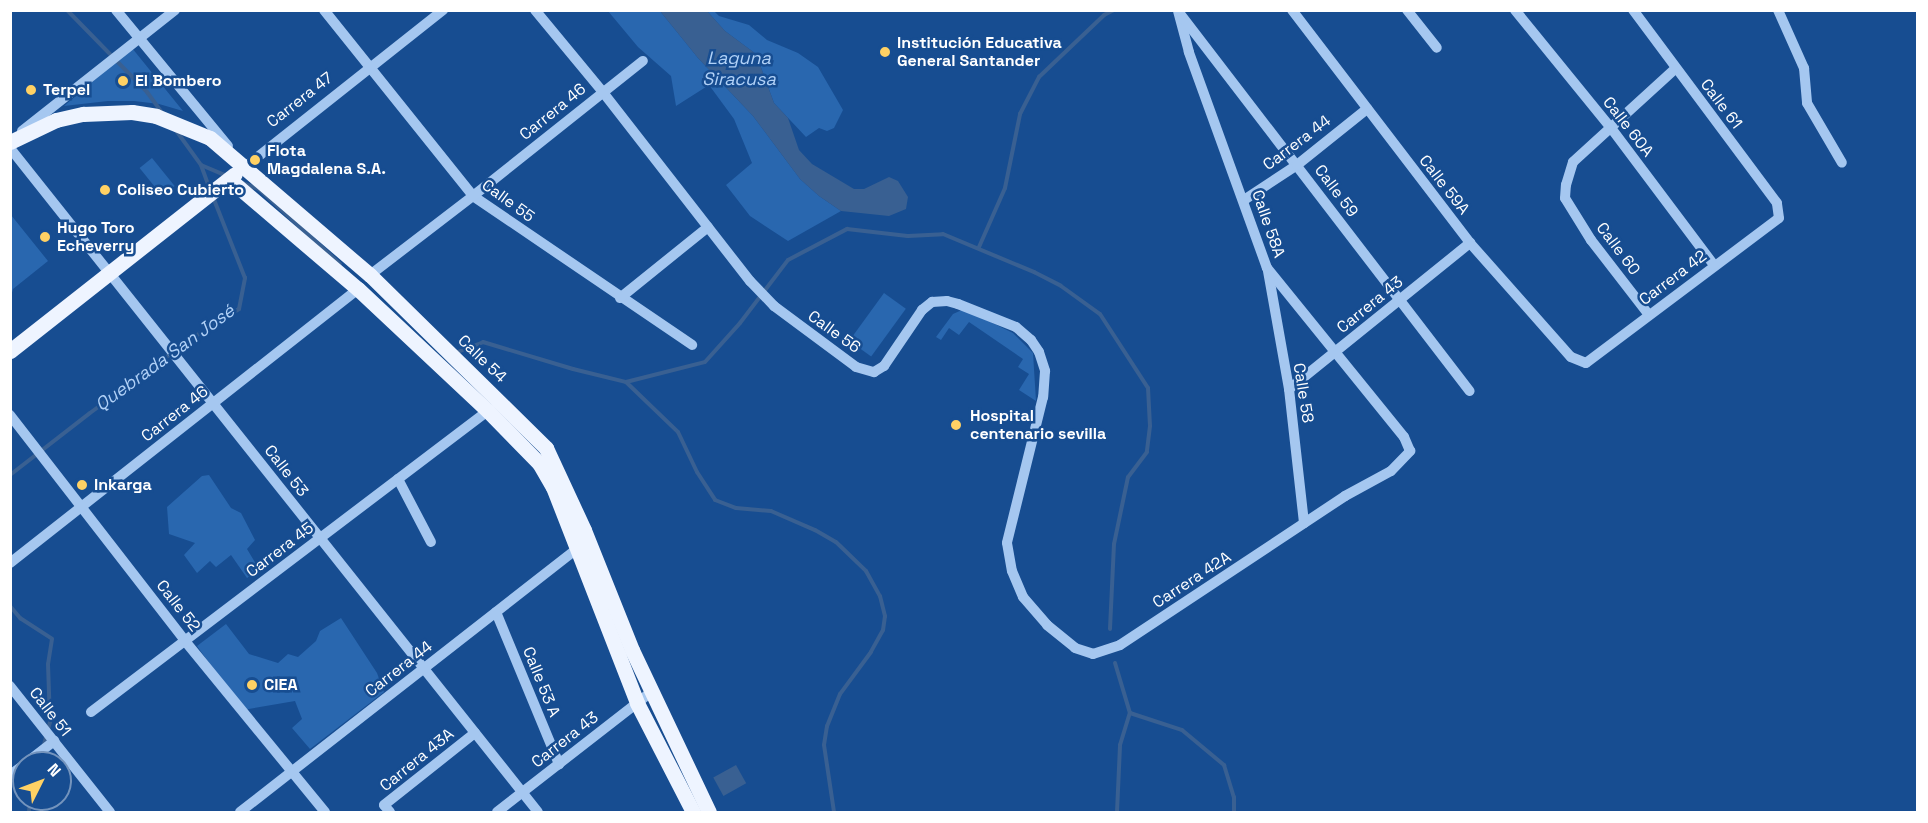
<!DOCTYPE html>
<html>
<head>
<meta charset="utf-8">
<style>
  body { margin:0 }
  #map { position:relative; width:1928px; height:823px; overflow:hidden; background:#174d91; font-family:"Space Grotesk",sans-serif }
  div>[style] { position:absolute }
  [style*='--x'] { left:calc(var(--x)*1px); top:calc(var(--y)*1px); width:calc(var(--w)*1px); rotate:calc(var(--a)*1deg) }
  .green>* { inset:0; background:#2967af; transform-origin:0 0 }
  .water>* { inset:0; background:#396092; transform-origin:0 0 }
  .stream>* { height:4px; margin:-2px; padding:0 2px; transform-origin:2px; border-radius:2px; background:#396092 }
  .minor>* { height:10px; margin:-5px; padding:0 5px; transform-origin:5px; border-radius:5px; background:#a5c7f0 }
  .major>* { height:15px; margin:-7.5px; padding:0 7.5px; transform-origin:7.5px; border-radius:7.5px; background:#eef4ff }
  .dots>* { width:16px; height:16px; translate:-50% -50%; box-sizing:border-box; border:3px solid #174d91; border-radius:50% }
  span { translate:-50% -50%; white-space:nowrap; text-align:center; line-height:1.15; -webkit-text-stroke:5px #174d91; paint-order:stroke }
  .poi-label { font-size:16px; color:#fff; font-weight:700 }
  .left { translate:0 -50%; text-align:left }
  .street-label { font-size:16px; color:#fff }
  .water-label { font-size:18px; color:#b1d1f7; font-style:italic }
  .frame { position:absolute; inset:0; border:12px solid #fff; pointer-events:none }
  .north { position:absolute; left:12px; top:751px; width:60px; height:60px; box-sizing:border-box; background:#174d91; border:2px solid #7494bd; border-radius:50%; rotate:48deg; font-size:16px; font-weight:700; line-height:24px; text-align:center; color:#fff }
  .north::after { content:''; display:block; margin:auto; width:21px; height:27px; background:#ffd164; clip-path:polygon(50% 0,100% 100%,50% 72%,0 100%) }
</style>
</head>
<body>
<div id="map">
  <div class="green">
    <i style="clip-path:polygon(608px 11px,660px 11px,698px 58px,753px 116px,800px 179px,819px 196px,841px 211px,788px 241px,750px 216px,726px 185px,752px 163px,734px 119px,709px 85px,676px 106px,671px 76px,638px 47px)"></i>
    <i style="clip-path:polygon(707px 11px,714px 11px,719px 16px,749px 25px,767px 40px,798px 53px,818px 67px,843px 110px,834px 128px,827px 131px,819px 128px,806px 137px,774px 103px,756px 54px,725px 31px)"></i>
    <i style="clip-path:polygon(132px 48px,183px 111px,159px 104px,134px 101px,108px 101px,64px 106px)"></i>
    <i style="left:152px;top:158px;width:36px;height:16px;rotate:51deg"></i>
    <i style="clip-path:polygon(11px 215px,48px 261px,13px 289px,11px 296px)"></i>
    <i style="left:884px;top:293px;width:27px;height:59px;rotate:36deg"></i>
    <i style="clip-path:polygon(964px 309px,1013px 333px,1033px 353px,1036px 401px,1019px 390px,1029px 374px,1018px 367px,1023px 359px,969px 322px,959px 335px,949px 328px,941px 340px,936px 337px,953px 314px)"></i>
    <i style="clip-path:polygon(209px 475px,231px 508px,241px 513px,255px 540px,247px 549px,259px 569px,247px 578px,231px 555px,216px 567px,210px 561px,197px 573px,184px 555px,195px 543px,169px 534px,167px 507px,202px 476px)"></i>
    <i style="clip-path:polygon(341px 618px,377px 673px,384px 692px,310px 749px,292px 728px,302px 719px,295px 701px,243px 710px,197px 646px,226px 624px,249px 654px,278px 663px,288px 654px,298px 657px,316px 641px,320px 631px)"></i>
  </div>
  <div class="water">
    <i style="clip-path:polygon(660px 11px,707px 11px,725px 31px,756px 54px,774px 103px,788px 118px,799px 150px,812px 164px,854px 189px,864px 189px,889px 177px,898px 181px,908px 197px,906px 209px,889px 216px,841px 211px,819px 196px,800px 179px,753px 116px,698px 58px)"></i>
    <i style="left:736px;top:765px;width:21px;height:26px;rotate:61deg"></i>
  </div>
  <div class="stream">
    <i style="--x:67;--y:10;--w:115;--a:45.7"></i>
    <i style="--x:147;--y:92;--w:27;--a:54"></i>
    <i style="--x:175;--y:129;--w:44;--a:54.2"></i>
    <i style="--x:201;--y:165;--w:27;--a:70"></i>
    <i style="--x:201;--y:165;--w:26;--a:23"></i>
    <i style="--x:243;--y:183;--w:17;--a:21"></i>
    <i style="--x:259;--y:189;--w:110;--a:42.8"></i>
    <i style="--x:979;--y:247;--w:64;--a:-66.2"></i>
    <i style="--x:1005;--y:188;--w:76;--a:-78.5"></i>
    <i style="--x:1020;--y:114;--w:42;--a:-62.8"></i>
    <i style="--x:1039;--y:77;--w:90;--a:-43.6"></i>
    <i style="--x:1104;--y:15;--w:11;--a:-27"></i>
    <i style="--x:455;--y:353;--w:30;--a:-21"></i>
    <i style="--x:483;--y:342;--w:94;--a:16.7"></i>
    <i style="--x:573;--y:369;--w:55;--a:13.8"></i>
    <i style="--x:626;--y:382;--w:72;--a:43.9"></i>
    <i style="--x:678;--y:432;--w:44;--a:64.6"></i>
    <i style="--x:697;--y:472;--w:33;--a:57"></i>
    <i style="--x:715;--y:500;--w:22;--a:21"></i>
    <i style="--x:736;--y:508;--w:35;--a:5"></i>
    <i style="--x:771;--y:511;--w:48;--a:23.4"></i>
    <i style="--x:815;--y:530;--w:24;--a:30"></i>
    <i style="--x:836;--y:542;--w:42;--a:44"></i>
    <i style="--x:866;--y:571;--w:29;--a:61"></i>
    <i style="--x:880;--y:596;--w:21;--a:76"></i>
    <i style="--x:885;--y:616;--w:14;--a:98"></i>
    <i style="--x:883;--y:630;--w:25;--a:119"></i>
    <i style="--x:871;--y:652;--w:52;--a:126.4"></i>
    <i style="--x:840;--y:694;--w:35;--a:112"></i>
    <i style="--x:827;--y:726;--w:19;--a:99"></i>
    <i style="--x:824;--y:745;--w:68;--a:81.5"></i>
    <i style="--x:626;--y:382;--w:81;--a:-14.2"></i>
    <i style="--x:705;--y:362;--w:52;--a:-48.1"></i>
    <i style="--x:740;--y:323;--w:79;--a:-52.7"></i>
    <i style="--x:788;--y:260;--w:67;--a:-27.7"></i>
    <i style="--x:847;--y:229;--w:61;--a:6.5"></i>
    <i style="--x:908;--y:236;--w:35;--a:-3"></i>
    <i style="--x:943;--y:234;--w:99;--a:22.7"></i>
    <i style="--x:1034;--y:272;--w:30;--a:27"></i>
    <i style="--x:1061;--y:286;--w:48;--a:35.7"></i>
    <i style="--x:1100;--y:314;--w:88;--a:57"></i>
    <i style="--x:1148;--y:388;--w:38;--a:87"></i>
    <i style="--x:1150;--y:426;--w:26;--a:97"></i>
    <i style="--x:1147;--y:452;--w:31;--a:127"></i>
    <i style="--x:1128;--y:477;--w:68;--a:101.8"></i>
    <i style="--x:1114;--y:544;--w:85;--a:92.7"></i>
    <i style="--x:10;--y:475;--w:101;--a:-37.8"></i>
    <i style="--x:90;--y:413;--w:129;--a:-36.2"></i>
    <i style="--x:194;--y:337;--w:53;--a:-31.9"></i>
    <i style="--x:239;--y:309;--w:32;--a:-79"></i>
    <i style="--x:245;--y:278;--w:87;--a:-111.6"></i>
    <i style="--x:10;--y:606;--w:16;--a:50"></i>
    <i style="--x:20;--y:618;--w:38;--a:33"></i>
    <i style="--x:52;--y:639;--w:25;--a:99"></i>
    <i style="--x:48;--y:664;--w:58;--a:88"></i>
    <i style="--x:50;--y:722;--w:24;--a:105"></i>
    <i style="--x:1115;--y:663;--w:52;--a:73.3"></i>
    <i style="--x:1130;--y:713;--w:55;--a:18.1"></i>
    <i style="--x:1182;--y:730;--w:55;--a:39.8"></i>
    <i style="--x:1224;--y:765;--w:34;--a:73"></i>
    <i style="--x:1234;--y:797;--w:15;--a:90"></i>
    <i style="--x:29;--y:812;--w:13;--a:-86"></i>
    <i style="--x:1117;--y:812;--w:67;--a:-87.4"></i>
    <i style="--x:1120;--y:745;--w:34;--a:-73"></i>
  </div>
  <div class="minor">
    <i style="--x:116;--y:10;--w:176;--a:50.5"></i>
    <i style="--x:324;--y:10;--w:238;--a:51.3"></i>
    <i style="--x:473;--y:196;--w:265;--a:34.2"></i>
    <i style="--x:535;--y:10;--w:105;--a:50.4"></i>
    <i style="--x:602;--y:91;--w:241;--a:52.1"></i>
    <i style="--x:750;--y:281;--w:35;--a:46"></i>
    <i style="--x:774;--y:306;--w:102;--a:36.6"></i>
    <i style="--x:856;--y:367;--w:19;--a:16"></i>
    <i style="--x:874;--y:372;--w:12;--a:-31"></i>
    <i style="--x:884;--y:366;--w:68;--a:-55.8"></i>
    <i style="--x:922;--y:310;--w:13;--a:-39"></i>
    <i style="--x:932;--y:302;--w:15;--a:-4"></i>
    <i style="--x:947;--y:301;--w:11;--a:15"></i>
    <i style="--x:958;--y:304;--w:62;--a:21.6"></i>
    <i style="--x:1016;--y:327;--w:20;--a:41"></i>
    <i style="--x:1031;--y:340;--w:14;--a:56"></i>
    <i style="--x:1039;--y:352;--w:20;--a:72"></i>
    <i style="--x:1045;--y:371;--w:26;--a:94"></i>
    <i style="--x:1043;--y:397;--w:150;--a:103.9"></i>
    <i style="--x:1007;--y:543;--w:28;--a:80"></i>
    <i style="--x:1012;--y:571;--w:28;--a:67"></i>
    <i style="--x:1023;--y:597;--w:37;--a:49"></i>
    <i style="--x:1047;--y:625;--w:36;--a:39"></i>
    <i style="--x:1075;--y:648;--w:19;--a:18"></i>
    <i style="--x:1093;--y:654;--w:28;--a:-18"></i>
    <i style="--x:1120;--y:645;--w:270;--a:-33.5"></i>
    <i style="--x:1345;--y:496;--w:52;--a:-28.5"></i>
    <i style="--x:1391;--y:471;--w:28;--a:-46"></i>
    <i style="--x:1410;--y:451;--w:15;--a:-113"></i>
    <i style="--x:1404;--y:437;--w:218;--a:-129"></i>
    <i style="--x:1267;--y:268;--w:230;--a:-109.9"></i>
    <i style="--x:1189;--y:52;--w:42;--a:-105"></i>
    <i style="--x:1292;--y:10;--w:293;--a:52.6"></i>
    <i style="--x:1470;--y:243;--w:152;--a:48.5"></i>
    <i style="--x:1571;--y:357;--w:16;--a:22"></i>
    <i style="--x:1586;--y:363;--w:241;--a:-36.9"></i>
    <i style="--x:1779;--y:218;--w:15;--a:-98"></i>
    <i style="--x:1777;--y:203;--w:241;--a:-126.7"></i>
    <i style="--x:1407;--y:10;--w:48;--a:51.7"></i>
    <i style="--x:1515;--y:10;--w:152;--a:50.9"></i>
    <i style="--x:1611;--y:128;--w:171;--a:53.1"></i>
    <i style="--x:1778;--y:10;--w:64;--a:65.9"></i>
    <i style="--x:1804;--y:68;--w:35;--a:85"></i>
    <i style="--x:1807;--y:103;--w:69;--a:59.7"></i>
    <i style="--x:1181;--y:15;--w:474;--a:52.5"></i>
    <i style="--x:22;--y:131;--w:195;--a:-38.3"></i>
    <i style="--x:10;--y:148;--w:848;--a:51.51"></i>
    <i style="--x:241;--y:162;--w:6;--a:51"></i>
    <i style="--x:245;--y:167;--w:253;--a:-38.4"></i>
    <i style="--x:1244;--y:200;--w:64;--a:-33.4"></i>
    <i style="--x:1297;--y:165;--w:90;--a:-38.7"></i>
    <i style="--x:1268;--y:271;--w:120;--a:79.9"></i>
    <i style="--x:1289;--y:389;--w:135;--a:83.6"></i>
    <i style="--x:370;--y:275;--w:130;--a:-37.5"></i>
    <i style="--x:473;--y:196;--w:217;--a:-38.5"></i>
    <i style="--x:620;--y:298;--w:113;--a:-38.9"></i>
    <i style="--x:1649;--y:315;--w:95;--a:-127.7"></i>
    <i style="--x:1591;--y:240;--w:49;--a:-121.8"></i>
    <i style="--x:1565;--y:198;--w:13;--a:-86"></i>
    <i style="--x:1566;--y:185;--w:24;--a:-73"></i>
    <i style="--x:1573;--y:162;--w:138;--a:-42.4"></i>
    <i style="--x:1289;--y:389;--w:233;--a:-38.9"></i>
    <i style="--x:10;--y:415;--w:286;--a:52.2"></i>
    <i style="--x:185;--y:641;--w:221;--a:50.7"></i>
    <i style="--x:398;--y:479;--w:71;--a:62.4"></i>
    <i style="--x:10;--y:563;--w:443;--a:-38.2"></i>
    <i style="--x:496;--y:612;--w:165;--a:67.5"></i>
    <i style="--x:10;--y:686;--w:161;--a:51.6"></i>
    <i style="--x:91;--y:712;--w:498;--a:-37.2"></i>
    <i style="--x:26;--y:763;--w:36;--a:-38"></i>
    <i style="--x:10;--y:775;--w:17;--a:-36"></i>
    <i style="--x:240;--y:812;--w:427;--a:-38"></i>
    <i style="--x:390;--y:812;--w:9;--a:-131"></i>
    <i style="--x:384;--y:805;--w:116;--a:-38.4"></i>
    <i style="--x:497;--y:812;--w:195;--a:-37.9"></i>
  </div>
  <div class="major">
    <i style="--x:10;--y:142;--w:51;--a:-25.6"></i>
    <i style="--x:56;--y:120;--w:28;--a:-13"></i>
    <i style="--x:83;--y:114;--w:49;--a:-2.3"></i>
    <i style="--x:132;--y:112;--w:24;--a:9"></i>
    <i style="--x:156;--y:116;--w:58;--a:22.2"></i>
    <i style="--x:210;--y:138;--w:211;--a:40.6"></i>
    <i style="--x:370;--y:275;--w:247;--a:44.5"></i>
    <i style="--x:546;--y:448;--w:90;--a:65.1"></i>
    <i style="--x:584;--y:530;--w:129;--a:68.2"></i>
    <i style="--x:632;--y:650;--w:179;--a:64.6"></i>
    <i style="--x:229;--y:179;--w:170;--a:40.5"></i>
    <i style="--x:358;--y:289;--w:178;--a:43.2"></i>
    <i style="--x:488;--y:411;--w:73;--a:45.6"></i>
    <i style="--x:539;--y:463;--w:28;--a:60"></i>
    <i style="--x:553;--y:487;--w:232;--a:68.7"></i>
    <i style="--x:637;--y:703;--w:123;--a:62.8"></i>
    <i style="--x:10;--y:351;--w:286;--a:-38.2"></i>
  </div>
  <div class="dots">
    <i style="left:885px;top:52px;background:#ffd164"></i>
    <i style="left:123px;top:81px;background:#ffd164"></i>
    <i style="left:31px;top:90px;background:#ffd164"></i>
    <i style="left:255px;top:160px;background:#ffd164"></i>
    <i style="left:105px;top:190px;background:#ffd164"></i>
    <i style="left:45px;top:237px;background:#ffd164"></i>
    <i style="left:956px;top:425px;background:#ffd164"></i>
    <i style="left:82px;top:485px;background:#ffd164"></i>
    <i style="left:252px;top:685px;background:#ffd164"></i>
  </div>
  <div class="poi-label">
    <span class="left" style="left:897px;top:52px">Institución Educativa<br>General Santander</span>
    <span class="left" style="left:135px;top:81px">El Bombero</span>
    <span class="left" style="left:43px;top:90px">Terpel</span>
    <span class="left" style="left:267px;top:160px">Flota<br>Magdalena S.A.</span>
    <span class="left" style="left:117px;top:190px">Coliseo Cubierto</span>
    <span class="left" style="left:57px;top:237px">Hugo Toro<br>Echeverry</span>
    <span class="left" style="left:970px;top:425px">Hospital<br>centenario sevilla</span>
    <span class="left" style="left:94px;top:485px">Inkarga</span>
    <span class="left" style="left:264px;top:685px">CIEA</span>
  </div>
  <div class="street-label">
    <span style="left:300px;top:100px;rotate:-38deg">Carrera 47</span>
    <span style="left:1721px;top:104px;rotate:53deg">Calle 61</span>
    <span style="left:553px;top:112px;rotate:-39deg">Carrera 46</span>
    <span style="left:1628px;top:127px;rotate:52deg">Calle 60A</span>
    <span style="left:1297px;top:143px;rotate:-37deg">Carrera 44</span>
    <span style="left:1444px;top:185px;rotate:52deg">Calle 59A</span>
    <span style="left:1336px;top:191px;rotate:53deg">Calle 59</span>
    <span style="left:508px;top:201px;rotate:36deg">Calle 55</span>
    <span style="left:1268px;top:224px;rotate:71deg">Calle 58A</span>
    <span style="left:1618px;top:249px;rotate:53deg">Calle 60</span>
    <span style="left:1673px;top:278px;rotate:-37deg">Carrera 42</span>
    <span style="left:1370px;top:305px;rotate:-39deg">Carrera 43</span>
    <span style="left:834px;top:332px;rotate:36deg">Calle 56</span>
    <span style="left:482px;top:359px;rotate:44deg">Calle 54</span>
    <span style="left:1303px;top:393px;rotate:81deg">Calle 58</span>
    <span style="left:175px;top:414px;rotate:-38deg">Carrera 46</span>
    <span style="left:286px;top:471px;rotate:52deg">Calle 53</span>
    <span style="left:280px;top:550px;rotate:-37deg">Carrera 45</span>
    <span style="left:1192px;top:580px;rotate:-33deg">Carrera 42A</span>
    <span style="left:178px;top:606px;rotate:52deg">Calle 52</span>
    <span style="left:399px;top:669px;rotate:-38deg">Carrera 44</span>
    <span style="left:541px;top:682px;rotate:68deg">Calle 53 A</span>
    <span style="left:50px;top:712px;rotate:52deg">Calle 51</span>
    <span style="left:565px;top:740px;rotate:-38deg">Carrera 43</span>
    <span style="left:417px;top:760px;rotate:-39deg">Carrera 43A</span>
  </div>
  <div class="water-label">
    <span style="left:739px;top:69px">Laguna<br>Siracusa</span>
    <span style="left:165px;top:358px;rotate:-36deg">Quebrada San José</span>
  </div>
  <div class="frame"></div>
  <div class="north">N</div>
</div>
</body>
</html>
